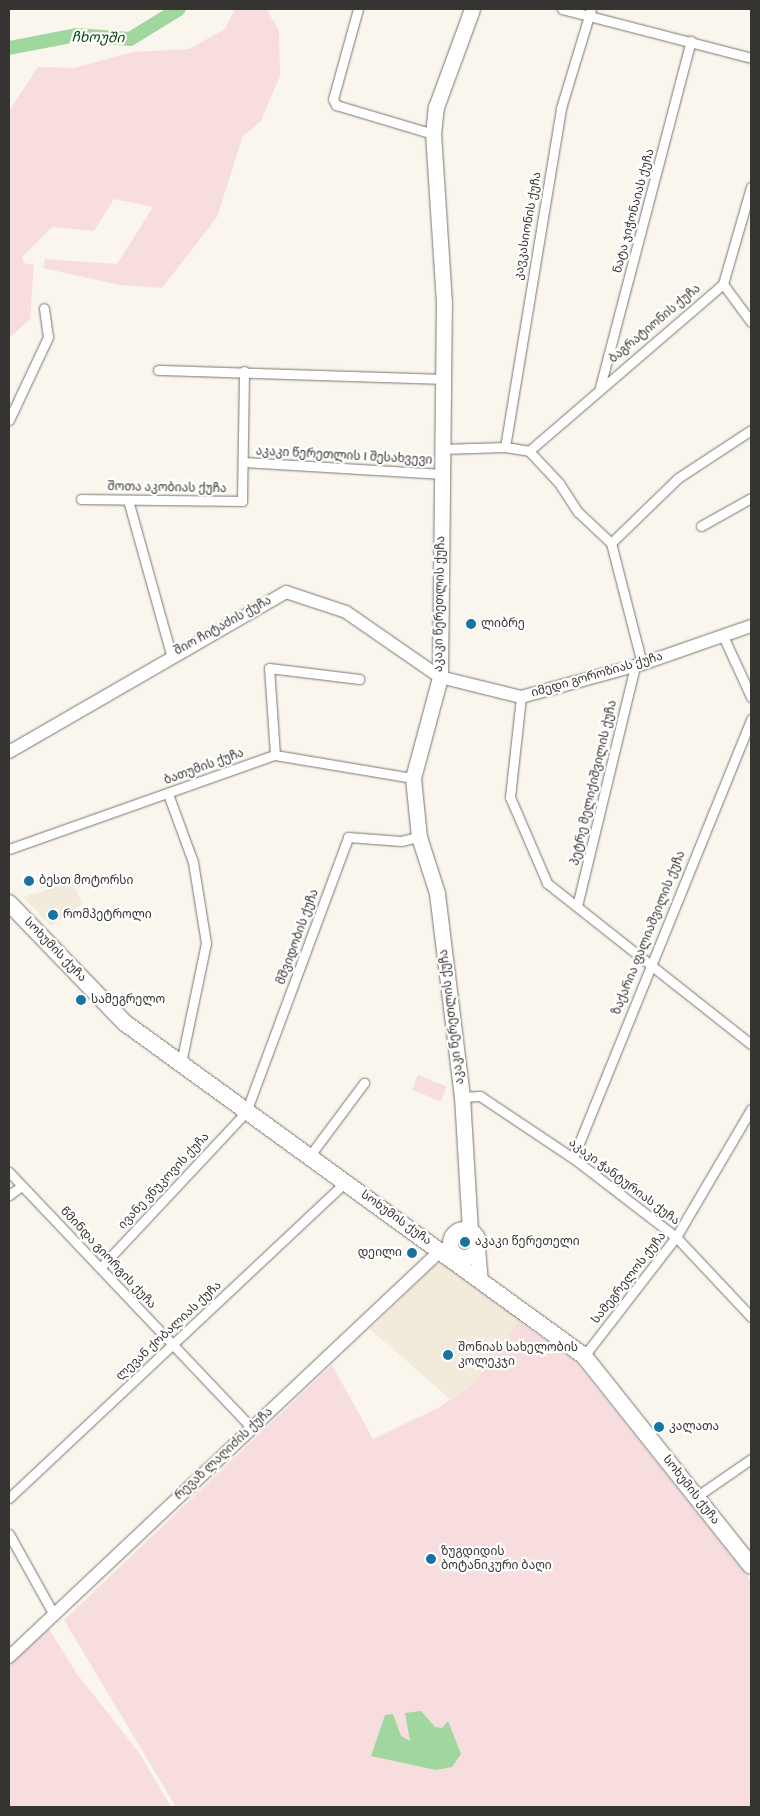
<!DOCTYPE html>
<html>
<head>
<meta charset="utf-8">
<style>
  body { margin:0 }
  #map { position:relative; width:760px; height:1816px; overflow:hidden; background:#faf6ee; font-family:Rubik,"Noto Sans Georgian",sans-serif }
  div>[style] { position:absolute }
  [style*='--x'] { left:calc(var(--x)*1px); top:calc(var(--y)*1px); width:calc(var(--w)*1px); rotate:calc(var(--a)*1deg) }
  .built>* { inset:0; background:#f2eadb }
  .green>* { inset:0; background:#f7dddd; transform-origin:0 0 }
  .water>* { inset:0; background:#a0d79f }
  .river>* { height:14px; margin:-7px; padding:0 7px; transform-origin:7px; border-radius:7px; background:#a0d79f }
  .roads { filter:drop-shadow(0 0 1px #79756f) drop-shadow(0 0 1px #79756f) }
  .street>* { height:9px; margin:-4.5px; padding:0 4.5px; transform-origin:4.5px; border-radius:4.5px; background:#fff }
  .secondary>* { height:12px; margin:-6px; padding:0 6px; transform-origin:6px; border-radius:6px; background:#fff }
  .primary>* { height:15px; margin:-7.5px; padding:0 7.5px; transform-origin:7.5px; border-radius:7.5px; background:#fff }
  .primary>.ring { margin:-7.5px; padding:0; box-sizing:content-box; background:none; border:15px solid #fff; border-radius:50% }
  .highway>* { height:16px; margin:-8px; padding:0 8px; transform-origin:8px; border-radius:8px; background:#fff }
  .dots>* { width:14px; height:14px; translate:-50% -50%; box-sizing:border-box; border:2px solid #fff; border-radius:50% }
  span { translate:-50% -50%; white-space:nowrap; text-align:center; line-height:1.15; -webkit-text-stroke:4.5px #fff; paint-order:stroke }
  .street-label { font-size:12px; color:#363431 }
  .poi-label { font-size:12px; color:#363431 }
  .left { translate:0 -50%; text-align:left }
  .right { translate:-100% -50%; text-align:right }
  .water-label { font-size:14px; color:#033f09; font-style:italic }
  .frame { position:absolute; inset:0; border:10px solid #363431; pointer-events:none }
</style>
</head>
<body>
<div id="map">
  <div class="built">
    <i style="clip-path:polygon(73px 882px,82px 904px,51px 926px,23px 897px)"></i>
    <i style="clip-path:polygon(447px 1263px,521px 1319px,475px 1382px,450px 1399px,370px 1329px,435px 1265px)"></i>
  </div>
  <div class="green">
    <i style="clip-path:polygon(235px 9px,266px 9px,279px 30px,280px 76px,261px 121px,243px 136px,217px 217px,162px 288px,120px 285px,43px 268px,45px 259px,117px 264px,153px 207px,114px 199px,94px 231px,52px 227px,22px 257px,24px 263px,34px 265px,30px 319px,9px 338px,9px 111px,38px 67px,74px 68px,133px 52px,189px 49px,225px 29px)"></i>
    <i style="left:418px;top:1075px;width:31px;height:16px;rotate:22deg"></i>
    <i style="clip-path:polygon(519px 1321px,575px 1361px,751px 1581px,751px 1807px,176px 1807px,64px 1620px,332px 1365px,373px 1439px,438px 1408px,475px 1382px)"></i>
    <i style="clip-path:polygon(49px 1629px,77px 1674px,138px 1751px,171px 1807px,9px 1807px,9px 1665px)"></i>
  </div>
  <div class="water">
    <i style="clip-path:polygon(421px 1711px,435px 1727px,442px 1728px,448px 1721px,461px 1754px,452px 1767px,436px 1770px,371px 1756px,385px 1715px,393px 1714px,401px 1736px,410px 1741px,405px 1713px)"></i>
  </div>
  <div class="river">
    <i style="--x:9;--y:48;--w:68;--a:-11"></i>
    <i style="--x:76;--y:35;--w:54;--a:4.2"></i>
    <i style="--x:130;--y:39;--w:57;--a:-31.5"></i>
  </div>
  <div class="roads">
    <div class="street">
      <i style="--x:358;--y:9;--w:93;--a:105.5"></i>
      <i style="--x:333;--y:99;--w:7;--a:63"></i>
      <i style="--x:336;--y:105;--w:101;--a:16.6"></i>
      <i style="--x:562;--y:9;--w:195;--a:14.5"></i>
      <i style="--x:723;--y:284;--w:47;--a:53.6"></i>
      <i style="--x:158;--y:370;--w:283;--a:1.8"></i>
      <i style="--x:600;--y:387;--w:358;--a:-75.3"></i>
      <i style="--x:9;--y:420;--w:92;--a:-64.8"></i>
      <i style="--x:48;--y:337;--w:29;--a:-98"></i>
      <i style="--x:505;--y:447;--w:344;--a:-80.6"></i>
      <i style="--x:561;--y:108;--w:103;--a:-73.1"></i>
      <i style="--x:441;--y:449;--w:64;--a:-1.8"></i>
      <i style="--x:505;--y:447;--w:24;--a:9"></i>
      <i style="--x:529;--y:451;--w:44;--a:46.8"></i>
      <i style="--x:559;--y:483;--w:35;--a:57"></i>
      <i style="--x:578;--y:512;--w:45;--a:43.2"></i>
      <i style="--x:611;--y:543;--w:125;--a:75.6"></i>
      <i style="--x:529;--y:451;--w:256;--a:-40.7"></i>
      <i style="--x:723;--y:284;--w:101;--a:-73.9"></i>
      <i style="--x:244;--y:462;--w:198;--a:3.5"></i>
      <i style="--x:81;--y:499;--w:161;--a:0.7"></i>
      <i style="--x:242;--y:501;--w:130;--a:-89.1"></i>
      <i style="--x:128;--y:500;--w:160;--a:74.4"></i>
      <i style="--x:701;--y:526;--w:57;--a:-29.2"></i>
      <i style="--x:611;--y:543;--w:93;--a:-44.1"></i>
      <i style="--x:678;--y:478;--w:87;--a:-33.3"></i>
      <i style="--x:723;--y:636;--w:67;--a:65.3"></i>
      <i style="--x:521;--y:697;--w:101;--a:96.3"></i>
      <i style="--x:510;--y:797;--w:94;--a:66.7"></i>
      <i style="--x:547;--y:883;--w:260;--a:38.3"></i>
      <i style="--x:275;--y:755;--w:87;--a:-93.9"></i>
      <i style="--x:269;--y:668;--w:91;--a:7"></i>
      <i style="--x:168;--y:794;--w:72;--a:69.8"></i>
      <i style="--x:193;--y:862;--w:82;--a:80.9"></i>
      <i style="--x:206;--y:943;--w:123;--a:101.8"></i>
      <i style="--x:9;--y:849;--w:282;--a:-19.5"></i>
      <i style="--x:275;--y:755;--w:140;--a:9.5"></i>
      <i style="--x:577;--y:906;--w:247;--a:-76.4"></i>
      <i style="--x:462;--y:1097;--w:18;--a:-3"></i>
      <i style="--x:480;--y:1096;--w:112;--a:33.7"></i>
      <i style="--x:573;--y:1158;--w:130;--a:37.5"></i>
      <i style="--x:676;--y:1237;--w:110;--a:46.8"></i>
      <i style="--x:308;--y:1158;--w:94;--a:-53.3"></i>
      <i style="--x:573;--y:1158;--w:474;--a:-67.9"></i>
      <i style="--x:9;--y:1172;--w:353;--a:46.5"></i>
      <i style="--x:9;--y:1195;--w:14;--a:-36"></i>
      <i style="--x:101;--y:1267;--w:212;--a:-46.9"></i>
      <i style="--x:246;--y:1112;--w:293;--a:-69.6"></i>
      <i style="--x:348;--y:837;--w:53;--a:4.3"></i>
      <i style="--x:401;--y:841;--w:18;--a:-13"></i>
      <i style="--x:584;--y:1356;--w:150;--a:-52.3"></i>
      <i style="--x:676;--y:1237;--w:148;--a:-59.6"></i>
      <i style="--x:696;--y:1497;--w:67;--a:-34.6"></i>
      <i style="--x:9;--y:1498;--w:462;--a:-43.2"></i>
      <i style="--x:9;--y:1534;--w:93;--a:60.9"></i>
    </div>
    <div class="secondary">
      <i style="--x:9;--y:752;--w:320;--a:-30"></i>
      <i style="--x:286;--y:592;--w:63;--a:18.4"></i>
      <i style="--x:346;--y:612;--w:114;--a:34.7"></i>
      <i style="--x:440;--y:677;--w:83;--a:13.9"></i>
      <i style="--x:521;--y:697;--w:125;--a:-15.3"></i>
      <i style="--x:642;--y:664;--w:115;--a:-19.2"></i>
      <i style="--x:9;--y:1657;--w:592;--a:-43.29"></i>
    </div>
    <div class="primary">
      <i class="ring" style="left:450px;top:1229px;width:13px;height:13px"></i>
      <i style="--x:470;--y:1231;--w:134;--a:-93.4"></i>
      <i style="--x:462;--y:1097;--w:206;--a:-97"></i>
      <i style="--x:437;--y:893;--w:59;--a:-107.8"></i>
      <i style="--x:419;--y:837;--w:59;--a:-95.8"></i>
      <i style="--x:413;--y:778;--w:105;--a:-75"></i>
      <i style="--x:440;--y:677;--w:374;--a:-89.4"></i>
      <i style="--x:444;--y:303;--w:169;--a:-93.7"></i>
      <i style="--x:433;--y:134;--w:27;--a:-84"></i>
      <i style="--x:436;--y:107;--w:104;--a:-69.8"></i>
      <i style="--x:477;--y:1248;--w:32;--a:85"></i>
    </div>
    <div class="highway">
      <i style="--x:9;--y:903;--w:167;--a:46"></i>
      <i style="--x:125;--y:1023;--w:567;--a:35.96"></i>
      <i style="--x:584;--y:1356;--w:268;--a:51.5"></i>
    </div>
  </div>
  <div class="dots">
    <i style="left:471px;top:624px;background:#1a72a1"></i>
    <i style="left:29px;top:881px;background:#1a72a1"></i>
    <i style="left:53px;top:915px;background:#1a72a1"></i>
    <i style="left:81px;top:1000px;background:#1a72a1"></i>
    <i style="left:465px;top:1242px;background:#1a72a1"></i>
    <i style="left:412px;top:1253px;background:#1a72a1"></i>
    <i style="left:448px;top:1355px;background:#1a72a1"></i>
    <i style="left:659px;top:1427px;background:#1a72a1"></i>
    <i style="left:431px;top:1559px;background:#1a72a1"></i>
  </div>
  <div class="street-label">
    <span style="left:634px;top:211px;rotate:-75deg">ნატა ჯიჭონაიას ქუჩა</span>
    <span style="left:528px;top:226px;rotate:-80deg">კავკასიონის ქუჩა</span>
    <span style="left:655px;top:324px;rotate:-40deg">ბაგრატიონის ქუჩა</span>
    <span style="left:344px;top:456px;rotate:3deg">აკაკი წერეთლის I შესახვევი</span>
    <span style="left:167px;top:488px;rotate:1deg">შოთა აკობიას ქუჩა</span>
    <span style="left:440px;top:604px;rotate:-89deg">აკაკი წერეთლის ქუჩა</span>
    <span style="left:223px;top:626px;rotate:-29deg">შიო ჩიტაძის ქუჩა</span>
    <span style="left:597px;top:675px;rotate:-16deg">იმედი გოროზიას ქუჩა</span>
    <span style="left:204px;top:767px;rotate:-20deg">ბათუმის ქუჩა</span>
    <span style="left:594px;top:783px;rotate:-77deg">პეტრე მელიქიშვილის ქუჩა</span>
    <span style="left:649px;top:933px;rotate:-68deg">ზაქარია ფალიაშვილის ქუჩა</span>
    <span style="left:298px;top:937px;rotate:-70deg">მშვიდობის ქუჩა</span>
    <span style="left:55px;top:950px;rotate:46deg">სოხუმის ქუჩა</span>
    <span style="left:452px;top:1017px;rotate:-97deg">აკაკი წერეთლის ქუჩა</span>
    <span style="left:164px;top:1181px;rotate:-47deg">ივანე ვნუკოვის ქუჩა</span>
    <span style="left:624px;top:1182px;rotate:37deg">აკაკი ჭანტურიას ქუჩა</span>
    <span style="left:396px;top:1218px;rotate:36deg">სოხუმის ქუჩა</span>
    <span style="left:108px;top:1258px;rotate:47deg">წმინდა გიორგის ქუჩა</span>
    <span style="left:629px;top:1278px;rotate:-52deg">სამეგრელოს ქუჩა</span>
    <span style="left:169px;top:1331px;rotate:-43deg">ლევან ქობალიას ქუჩა</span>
    <span style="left:224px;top:1454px;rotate:-43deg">რევაზ ლაღიძის ქუჩა</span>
    <span style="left:691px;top:1490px;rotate:52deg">სოხუმის ქუჩა</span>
  </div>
  <div class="poi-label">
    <span class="left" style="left:481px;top:624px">ლიბრე</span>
    <span class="left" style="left:39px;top:881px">ბესთ მოტორსი</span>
    <span class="left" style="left:63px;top:915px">რომპეტროლი</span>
    <span class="left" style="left:91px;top:1000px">სამეგრელო</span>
    <span class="left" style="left:475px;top:1242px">აკაკი წერეთელი</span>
    <span class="right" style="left:402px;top:1253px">დეილი</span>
    <span class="left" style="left:458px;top:1355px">შონიას სახელობის<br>კოლეკჯი</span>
    <span class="left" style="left:669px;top:1427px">კალათა</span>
    <span class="left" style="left:441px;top:1559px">ზუგდიდის<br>ბოტანიკური ბაღი</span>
  </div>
  <div class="water-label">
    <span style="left:98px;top:38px;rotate:1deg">ჩხოუში</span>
  </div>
  <div class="frame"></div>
</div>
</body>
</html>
